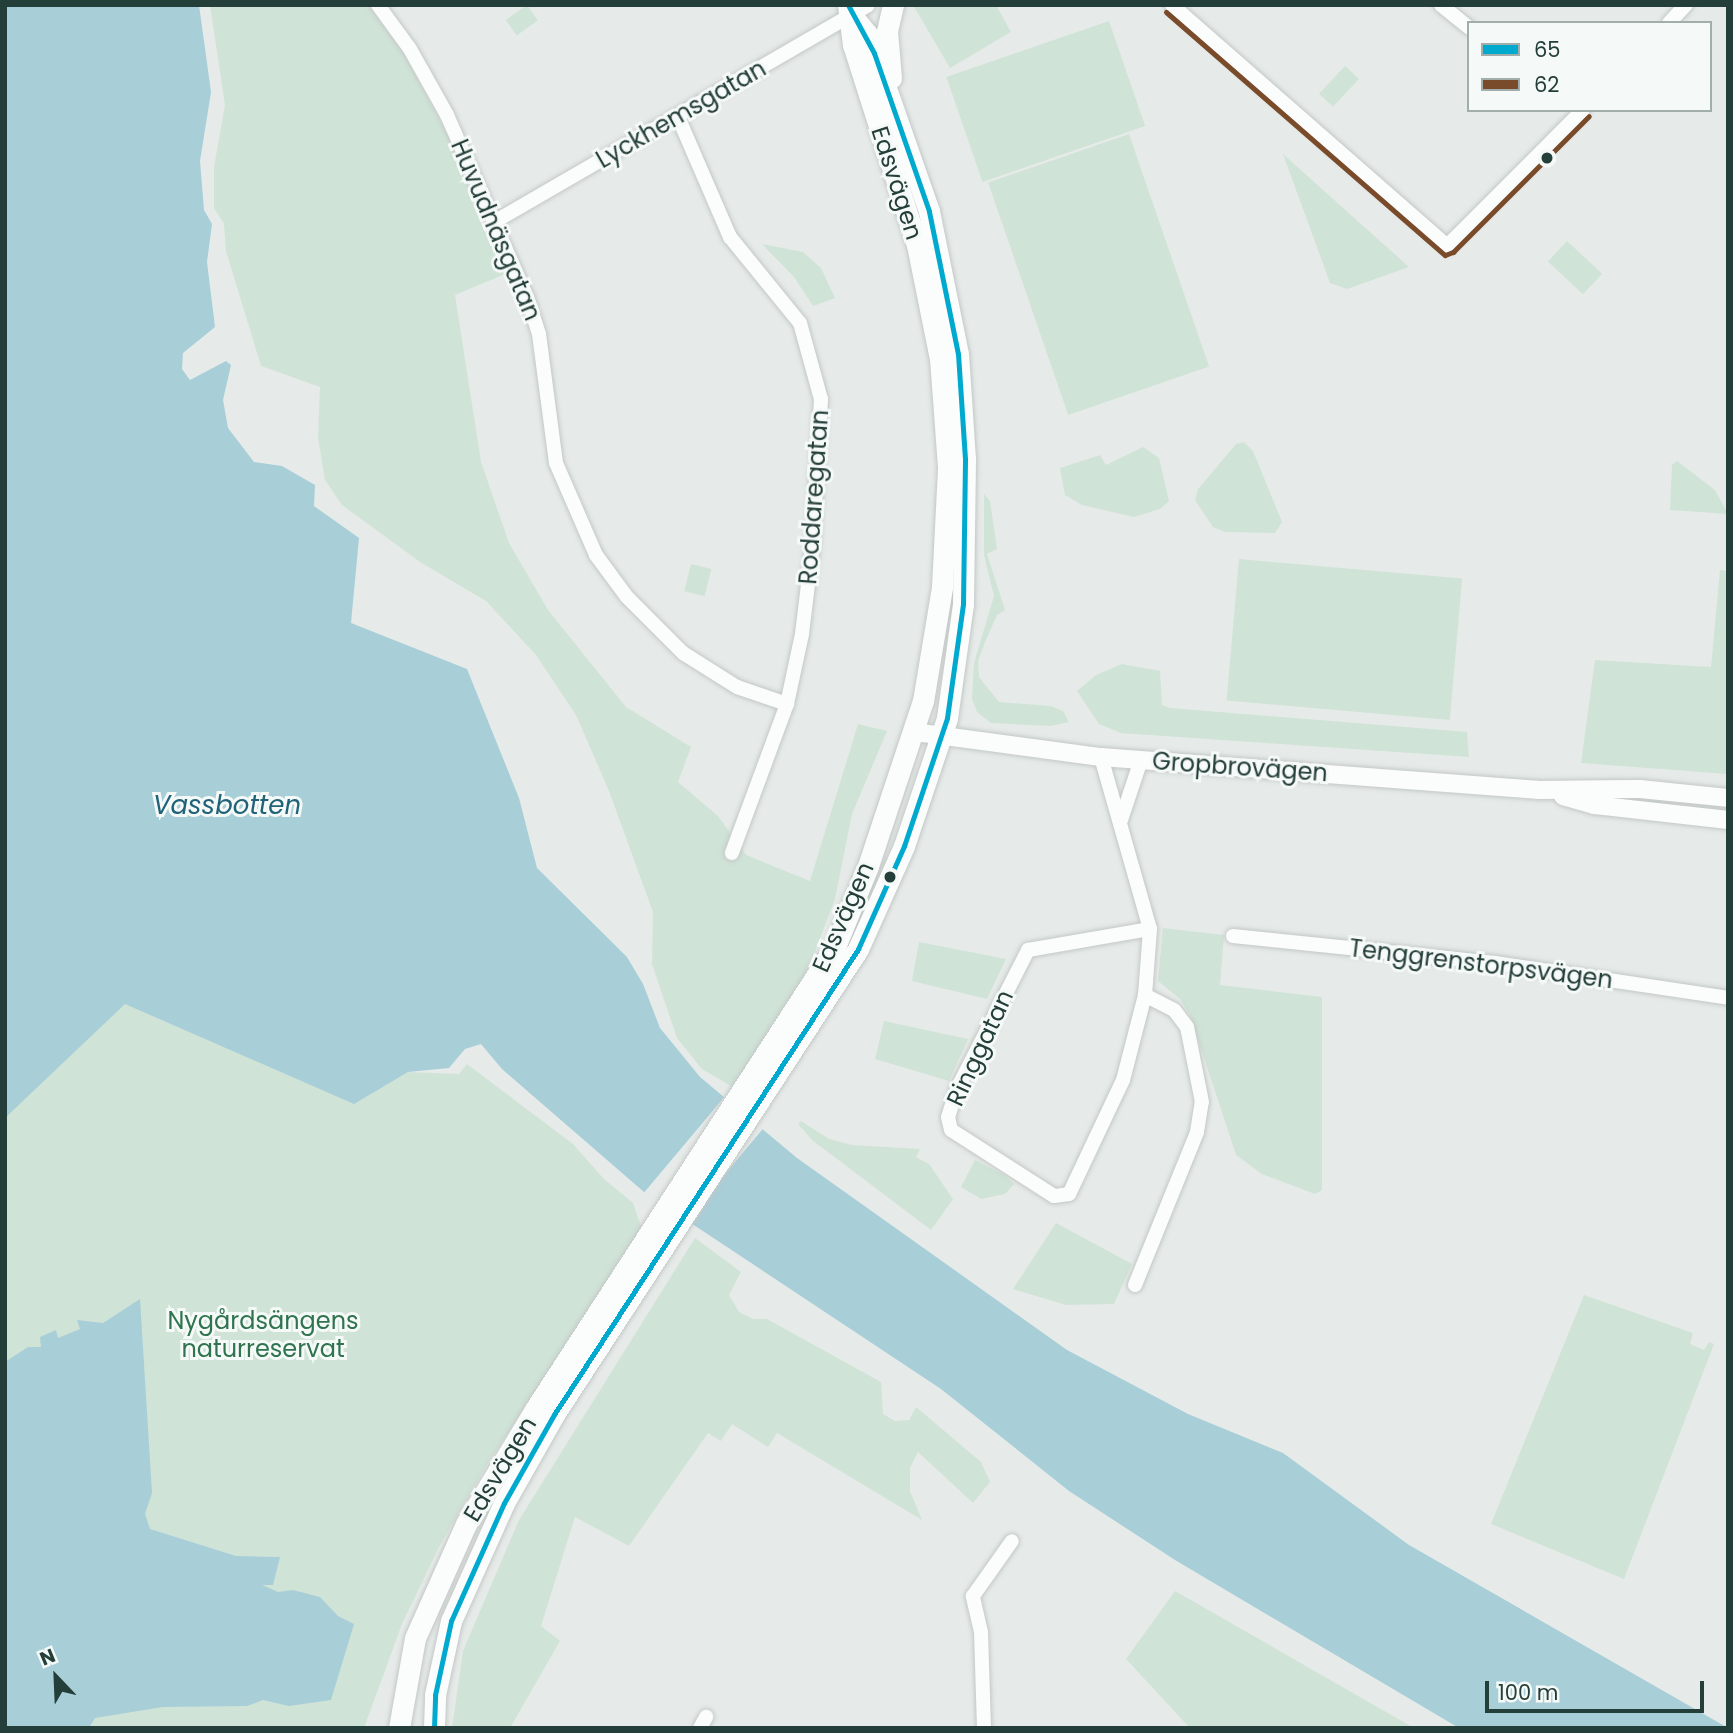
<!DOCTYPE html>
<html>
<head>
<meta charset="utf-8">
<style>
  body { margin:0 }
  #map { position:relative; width:1733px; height:1733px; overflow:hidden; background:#e6ebe9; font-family:Poppins,sans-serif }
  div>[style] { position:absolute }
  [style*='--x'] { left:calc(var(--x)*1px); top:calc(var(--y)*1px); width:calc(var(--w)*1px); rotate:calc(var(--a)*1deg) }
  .green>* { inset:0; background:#d0e3d7; transform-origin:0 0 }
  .water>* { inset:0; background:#a8ced8 }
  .pier>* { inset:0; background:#e6ebe9; transform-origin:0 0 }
  .roads { filter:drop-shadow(0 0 2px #c3c8c6) drop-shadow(0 0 2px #c3c8c6) }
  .minor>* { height:14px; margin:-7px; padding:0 7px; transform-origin:7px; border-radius:7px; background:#fbfcfc }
  .tertiary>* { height:18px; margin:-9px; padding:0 9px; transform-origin:9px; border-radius:9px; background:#fbfcfc }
  .secondary>* { height:21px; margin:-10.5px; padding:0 10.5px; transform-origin:10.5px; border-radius:10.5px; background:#fbfcfc }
  .bus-1>* { height:5px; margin:-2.5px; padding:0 2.5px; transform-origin:2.5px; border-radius:2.5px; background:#00a9ce }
  .bus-2>* { height:5px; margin:-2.5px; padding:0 2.5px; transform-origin:2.5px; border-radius:2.5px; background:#7a4b2a }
  .dots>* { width:19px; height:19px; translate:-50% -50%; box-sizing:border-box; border:4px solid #f5f9f7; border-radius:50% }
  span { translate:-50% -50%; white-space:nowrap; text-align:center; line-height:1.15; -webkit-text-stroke:6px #f5f9f7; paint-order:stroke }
  .street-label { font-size:24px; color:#243e39 }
  .park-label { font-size:24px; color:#2f744f }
  .water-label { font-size:26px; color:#206379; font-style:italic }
  .frame { position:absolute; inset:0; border:7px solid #243e39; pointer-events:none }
  .legend { position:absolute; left:1467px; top:21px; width:245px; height:91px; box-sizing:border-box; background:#f5f9f7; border:2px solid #a1aeab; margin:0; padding:9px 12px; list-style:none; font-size:21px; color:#243e39 }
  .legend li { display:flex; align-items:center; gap:14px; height:35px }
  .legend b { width:35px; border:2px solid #a1aeab }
  .north { position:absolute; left:21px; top:1642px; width:70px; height:70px; -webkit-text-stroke:5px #f5f9f7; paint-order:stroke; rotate:337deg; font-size:19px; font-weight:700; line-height:28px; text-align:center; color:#243e39 }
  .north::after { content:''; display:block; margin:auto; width:24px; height:32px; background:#243e39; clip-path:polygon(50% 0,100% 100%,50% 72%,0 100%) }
  .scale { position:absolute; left:1485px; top:1681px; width:219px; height:32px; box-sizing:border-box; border:4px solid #243e39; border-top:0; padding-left:9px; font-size:21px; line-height:24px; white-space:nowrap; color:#243e39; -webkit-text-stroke:5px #f5f9f7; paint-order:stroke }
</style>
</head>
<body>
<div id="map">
  <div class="green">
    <i style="clip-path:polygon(210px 5px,368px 5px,403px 52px,456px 150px,480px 221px,505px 274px,455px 295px,481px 462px,509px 543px,548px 610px,626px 707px,691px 747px,678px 782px,718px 816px,746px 855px,810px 881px,858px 724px,887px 731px,852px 814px,835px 899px,810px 965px,734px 1088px,702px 1069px,677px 1038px,652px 964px,653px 912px,609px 791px,576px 715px,536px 655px,486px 601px,420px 562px,342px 505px,325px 480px,318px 438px,320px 387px,261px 366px,226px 251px,224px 224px,214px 208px,214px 167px,225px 105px)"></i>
    <i style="left:527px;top:5px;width:19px;height:26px;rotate:55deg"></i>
    <i style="clip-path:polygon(913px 5px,996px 5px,1011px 32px,950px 68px)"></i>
    <i style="left:1109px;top:21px;width:111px;height:172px;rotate:71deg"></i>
    <i style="left:1345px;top:66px;width:19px;height:38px;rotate:43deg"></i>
    <i style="left:1129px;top:134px;width:246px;height:149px;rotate:71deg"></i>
    <i style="clip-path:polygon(1283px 154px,1409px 267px,1347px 289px,1330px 283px)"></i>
    <i style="left:1567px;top:241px;width:48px;height:28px;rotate:43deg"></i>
    <i style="clip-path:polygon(762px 244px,803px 252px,821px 268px,835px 298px,813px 306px,794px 277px)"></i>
    <i style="clip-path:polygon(1244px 442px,1253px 451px,1282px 522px,1275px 533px,1225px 532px,1213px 527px,1195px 500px,1198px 489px,1236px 444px)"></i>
    <i style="clip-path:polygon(1143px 447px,1159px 458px,1169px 501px,1160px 509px,1134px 517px,1082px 505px,1065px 495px,1060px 468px,1100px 455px,1106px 465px)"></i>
    <i style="clip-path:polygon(1677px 461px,1715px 490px,1728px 514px,1670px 510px,1672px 465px)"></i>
    <i style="clip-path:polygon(984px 494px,990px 501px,997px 549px,987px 554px,1005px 610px,997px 615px,985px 642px,978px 661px,979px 677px,999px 702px,1051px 706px,1063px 711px,1069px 722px,1050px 726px,991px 723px,977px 712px,972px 699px,974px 663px,994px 596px,984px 555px)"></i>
    <i style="left:1239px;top:559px;width:224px;height:142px;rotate:5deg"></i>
    <i style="left:691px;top:564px;width:21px;height:28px;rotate:14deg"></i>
    <i style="clip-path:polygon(1720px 570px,1728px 571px,1727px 774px,1581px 763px,1595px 660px,1711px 667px)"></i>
    <i style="clip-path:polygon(1122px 664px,1160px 671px,1162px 705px,1170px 708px,1467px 732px,1469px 757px,1121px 733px,1099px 724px,1077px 691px,1096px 675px)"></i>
    <i style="clip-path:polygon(84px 898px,369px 1094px,408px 1072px,459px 1074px,467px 1064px,573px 1144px,604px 1179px,633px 1203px,642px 1229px,486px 1466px,439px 1547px,402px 1624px,364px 1728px,5px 1728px,5px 976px)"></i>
    <i style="clip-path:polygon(1163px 928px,1224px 935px,1220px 985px,1322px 997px,1322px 1190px,1315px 1194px,1262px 1174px,1236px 1155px,1190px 1015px,1180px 999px,1158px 981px)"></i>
    <i style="clip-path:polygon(919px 942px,1006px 959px,987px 999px,912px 981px)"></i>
    <i style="clip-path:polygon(884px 1021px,968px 1039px,949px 1081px,875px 1059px)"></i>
    <i style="clip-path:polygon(801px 1121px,829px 1139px,852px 1145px,920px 1149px,916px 1157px,929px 1164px,953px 1199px,931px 1230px,812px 1140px,798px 1124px)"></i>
    <i style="clip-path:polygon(975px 1160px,1004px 1175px,1014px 1184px,1005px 1194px,981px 1199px,961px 1187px)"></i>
    <i style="clip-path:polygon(1056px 1223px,1132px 1264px,1114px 1304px,1066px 1305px,1013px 1289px)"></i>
    <i style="clip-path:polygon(695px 1238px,741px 1272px,729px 1295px,739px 1312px,753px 1319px,767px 1319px,881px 1382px,883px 1414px,895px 1421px,909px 1420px,916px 1407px,981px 1462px,990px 1482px,973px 1503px,918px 1452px,910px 1468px,910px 1491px,922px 1520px,777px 1433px,768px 1447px,732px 1424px,721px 1441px,708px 1433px,629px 1546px,575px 1517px,541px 1626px,560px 1641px,510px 1728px,452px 1728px,463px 1651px,519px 1520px)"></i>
    <i style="clip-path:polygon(1584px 1295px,1693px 1333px,1690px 1344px,1704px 1350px,1709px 1342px,1714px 1344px,1624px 1579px,1491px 1524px)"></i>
    <i style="clip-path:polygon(1175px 1591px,1414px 1728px,1190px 1728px,1126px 1659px)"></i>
  </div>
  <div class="water">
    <i style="clip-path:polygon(5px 5px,199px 5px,211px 92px,200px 161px,204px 210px,212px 224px,207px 262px,215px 327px,183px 353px,182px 369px,190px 380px,226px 361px,231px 365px,223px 400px,228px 428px,254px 462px,282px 466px,315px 485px,314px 506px,359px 538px,351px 623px,467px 669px,519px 798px,537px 868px,627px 957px,643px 984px,660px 1028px,700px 1077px,797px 1158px,1067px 1350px,1188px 1414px,1283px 1453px,1409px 1545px,1728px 1728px,1459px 1728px,1175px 1560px,1069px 1491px,941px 1389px,644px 1192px,502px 1069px,481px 1044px,465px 1049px,449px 1068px,408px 1072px,354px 1104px,125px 1004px,5px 1118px)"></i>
    <i style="clip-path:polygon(140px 1299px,152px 1493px,145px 1514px,150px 1529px,236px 1556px,280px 1557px,273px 1585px,262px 1585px,278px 1592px,293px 1590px,320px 1597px,338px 1616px,354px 1624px,331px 1700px,289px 1706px,263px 1700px,247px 1706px,163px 1707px,95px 1718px,89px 1728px,5px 1728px,5px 1362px,28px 1347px,41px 1347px,40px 1337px,56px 1330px,58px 1338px,80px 1329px,77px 1320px,103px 1323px)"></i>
  </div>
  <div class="pier">
    <i style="left:726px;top:1095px;width:50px;height:130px;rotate:40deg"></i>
  </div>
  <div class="roads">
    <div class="minor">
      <i style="--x:378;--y:5;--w:54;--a:54"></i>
      <i style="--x:410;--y:49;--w:76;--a:60.7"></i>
      <i style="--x:447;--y:115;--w:199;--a:66.3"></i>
      <i style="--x:527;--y:297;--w:39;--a:72"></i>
      <i style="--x:539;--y:334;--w:130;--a:82.5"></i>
      <i style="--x:556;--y:463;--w:100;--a:66.5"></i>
      <i style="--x:596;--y:555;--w:52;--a:53.6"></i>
      <i style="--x:627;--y:597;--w:79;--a:45"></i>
      <i style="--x:683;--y:653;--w:64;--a:32.2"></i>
      <i style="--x:737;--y:687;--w:53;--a:18.8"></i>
      <i style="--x:1172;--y:5;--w:366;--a:41.2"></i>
      <i style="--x:1447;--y:246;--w:192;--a:-45"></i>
      <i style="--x:1441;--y:5;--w:36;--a:39"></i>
      <i style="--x:1669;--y:23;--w:25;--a:-47"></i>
      <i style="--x:678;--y:117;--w:131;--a:66.6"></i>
      <i style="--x:730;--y:237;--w:111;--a:50.9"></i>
      <i style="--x:800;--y:323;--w:79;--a:74.6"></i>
      <i style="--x:821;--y:399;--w:144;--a:93.2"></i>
      <i style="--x:813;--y:543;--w:92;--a:96.9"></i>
      <i style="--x:802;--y:634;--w:72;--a:102.1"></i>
      <i style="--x:787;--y:704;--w:159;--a:110.3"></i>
      <i style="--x:494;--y:222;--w:432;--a:-30.1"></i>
      <i style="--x:1101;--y:757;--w:179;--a:74.1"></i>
      <i style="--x:1150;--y:929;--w:66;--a:94.3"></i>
      <i style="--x:1145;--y:995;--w:88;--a:104.5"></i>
      <i style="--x:1123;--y:1080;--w:126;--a:115.3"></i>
      <i style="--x:1069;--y:1194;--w:15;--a:172"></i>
      <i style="--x:1054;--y:1196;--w:122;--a:-147.3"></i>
      <i style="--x:951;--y:1130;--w:13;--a:-103"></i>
      <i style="--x:948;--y:1117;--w:32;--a:-72"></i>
      <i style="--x:958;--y:1087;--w:154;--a:-62.9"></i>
      <i style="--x:1028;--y:950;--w:124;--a:-9.8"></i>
      <i style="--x:1121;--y:820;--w:63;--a:-71.6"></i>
      <i style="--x:1233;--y:936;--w:263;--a:5.9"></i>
      <i style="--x:1495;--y:963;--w:236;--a:8.5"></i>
      <i style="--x:1135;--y:1285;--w:165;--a:-67.9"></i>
      <i style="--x:1197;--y:1132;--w:30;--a:-81"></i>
      <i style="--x:1202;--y:1102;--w:76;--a:-101.3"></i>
      <i style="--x:1187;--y:1027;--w:21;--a:-127"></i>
      <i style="--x:1174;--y:1010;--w:33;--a:-153"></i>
      <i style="--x:700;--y:1728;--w:13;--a:-61"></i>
      <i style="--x:984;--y:1728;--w:96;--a:-91.8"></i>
      <i style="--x:981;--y:1632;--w:37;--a:-103"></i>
      <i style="--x:973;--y:1596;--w:67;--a:-54.7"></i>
    </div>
    <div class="tertiary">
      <i style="--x:915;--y:732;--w:188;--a:7.7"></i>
      <i style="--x:1101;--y:757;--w:440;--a:4.3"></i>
      <i style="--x:1540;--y:790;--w:100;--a:-0.6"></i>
      <i style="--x:1640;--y:789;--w:88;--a:5.8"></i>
      <i style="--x:1563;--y:796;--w:32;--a:16"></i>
      <i style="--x:1594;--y:805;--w:135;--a:6.4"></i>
    </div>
    <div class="secondary">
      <i style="--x:891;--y:78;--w:47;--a:-94.9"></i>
      <i style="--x:887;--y:31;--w:27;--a:-77"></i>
      <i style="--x:399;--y:1728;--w:91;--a:-79.9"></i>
      <i style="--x:415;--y:1638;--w:125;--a:-65.9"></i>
      <i style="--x:466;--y:1524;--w:135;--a:-58.9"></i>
      <i style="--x:536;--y:1408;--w:549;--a:-57.03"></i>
      <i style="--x:835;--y:947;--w:87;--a:-67.8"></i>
      <i style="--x:868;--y:866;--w:174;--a:-71.6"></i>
      <i style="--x:923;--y:701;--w:116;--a:-80.5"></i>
      <i style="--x:942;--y:587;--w:120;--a:-87.1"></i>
      <i style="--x:948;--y:467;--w:108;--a:-94.2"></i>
      <i style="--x:940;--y:359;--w:116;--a:-101.4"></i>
      <i style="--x:917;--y:245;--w:210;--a:-107.7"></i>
      <i style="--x:853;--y:45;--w:40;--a:-97.1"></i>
      <i style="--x:434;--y:1728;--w:33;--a:-88"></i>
      <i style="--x:435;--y:1695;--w:76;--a:-77.8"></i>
      <i style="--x:451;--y:1621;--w:129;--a:-65.8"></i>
      <i style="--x:504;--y:1503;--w:103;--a:-60.5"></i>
      <i style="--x:555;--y:1413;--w:554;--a:-56.85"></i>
      <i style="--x:858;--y:949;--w:113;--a:-65.9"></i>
      <i style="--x:904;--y:846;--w:135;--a:-71.4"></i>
      <i style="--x:947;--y:718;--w:115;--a:-82"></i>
      <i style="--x:963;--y:604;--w:145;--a:-89.2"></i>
      <i style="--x:965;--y:459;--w:105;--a:-93.8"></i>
      <i style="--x:958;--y:354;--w:146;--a:-101.5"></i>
      <i style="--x:929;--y:211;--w:188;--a:-109.3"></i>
      <i style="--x:867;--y:34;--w:26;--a:-129"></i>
    </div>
  </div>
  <div class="bus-1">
    <i style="--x:434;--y:1728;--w:33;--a:-88"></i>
    <i style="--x:435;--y:1695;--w:76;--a:-77.8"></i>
    <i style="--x:451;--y:1621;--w:129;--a:-65.8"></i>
    <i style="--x:504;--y:1503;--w:103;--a:-60.5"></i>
    <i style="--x:555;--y:1413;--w:554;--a:-56.85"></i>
    <i style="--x:858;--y:949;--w:113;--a:-65.9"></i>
    <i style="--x:904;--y:846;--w:135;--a:-71.4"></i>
    <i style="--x:947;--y:718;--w:115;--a:-82"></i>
    <i style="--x:963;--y:604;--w:145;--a:-89.2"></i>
    <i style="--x:965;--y:459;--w:105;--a:-93.8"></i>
    <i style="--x:958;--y:354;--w:146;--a:-101.5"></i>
    <i style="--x:929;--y:211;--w:167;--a:-109.2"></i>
    <i style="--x:874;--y:53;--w:55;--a:-118.4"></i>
  </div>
  <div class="bus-2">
    <i style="--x:1166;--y:12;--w:370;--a:41.1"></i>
    <i style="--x:1445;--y:255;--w:9;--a:-21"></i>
    <i style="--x:1453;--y:252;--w:192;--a:-45"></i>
  </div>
  <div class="dots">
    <i style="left:1547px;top:158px;background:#243e39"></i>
    <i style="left:890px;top:877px;background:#243e39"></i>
  </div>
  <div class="street-label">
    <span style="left:681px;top:114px;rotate:-30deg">Lyckhemsgatan</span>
    <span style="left:897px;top:183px;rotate:72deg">Edsvägen</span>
    <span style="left:496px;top:230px;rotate:67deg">Huvudnäsgatan</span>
    <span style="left:814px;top:497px;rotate:-86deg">Roddaregatan</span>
    <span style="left:1240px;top:767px;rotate:4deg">Gropbrovägen</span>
    <span style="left:843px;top:917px;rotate:-66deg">Edsvägen</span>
    <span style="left:1481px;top:964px;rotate:7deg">Tenggrenstorpsvägen</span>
    <span style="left:980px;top:1048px;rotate:-65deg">Ringgatan</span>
    <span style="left:500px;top:1469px;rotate:-59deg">Edsvägen</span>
  </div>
  <div class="park-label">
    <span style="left:263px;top:1335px">Nygårdsängens<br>naturreservat</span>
  </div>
  <div class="water-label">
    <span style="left:227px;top:806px">Vassbotten</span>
  </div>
  <div class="frame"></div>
  <ul class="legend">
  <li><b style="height:9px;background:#00a9ce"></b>65</li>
  <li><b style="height:9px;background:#7a4b2a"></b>62</li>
  </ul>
  <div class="north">N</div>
  <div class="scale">100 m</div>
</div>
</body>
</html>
